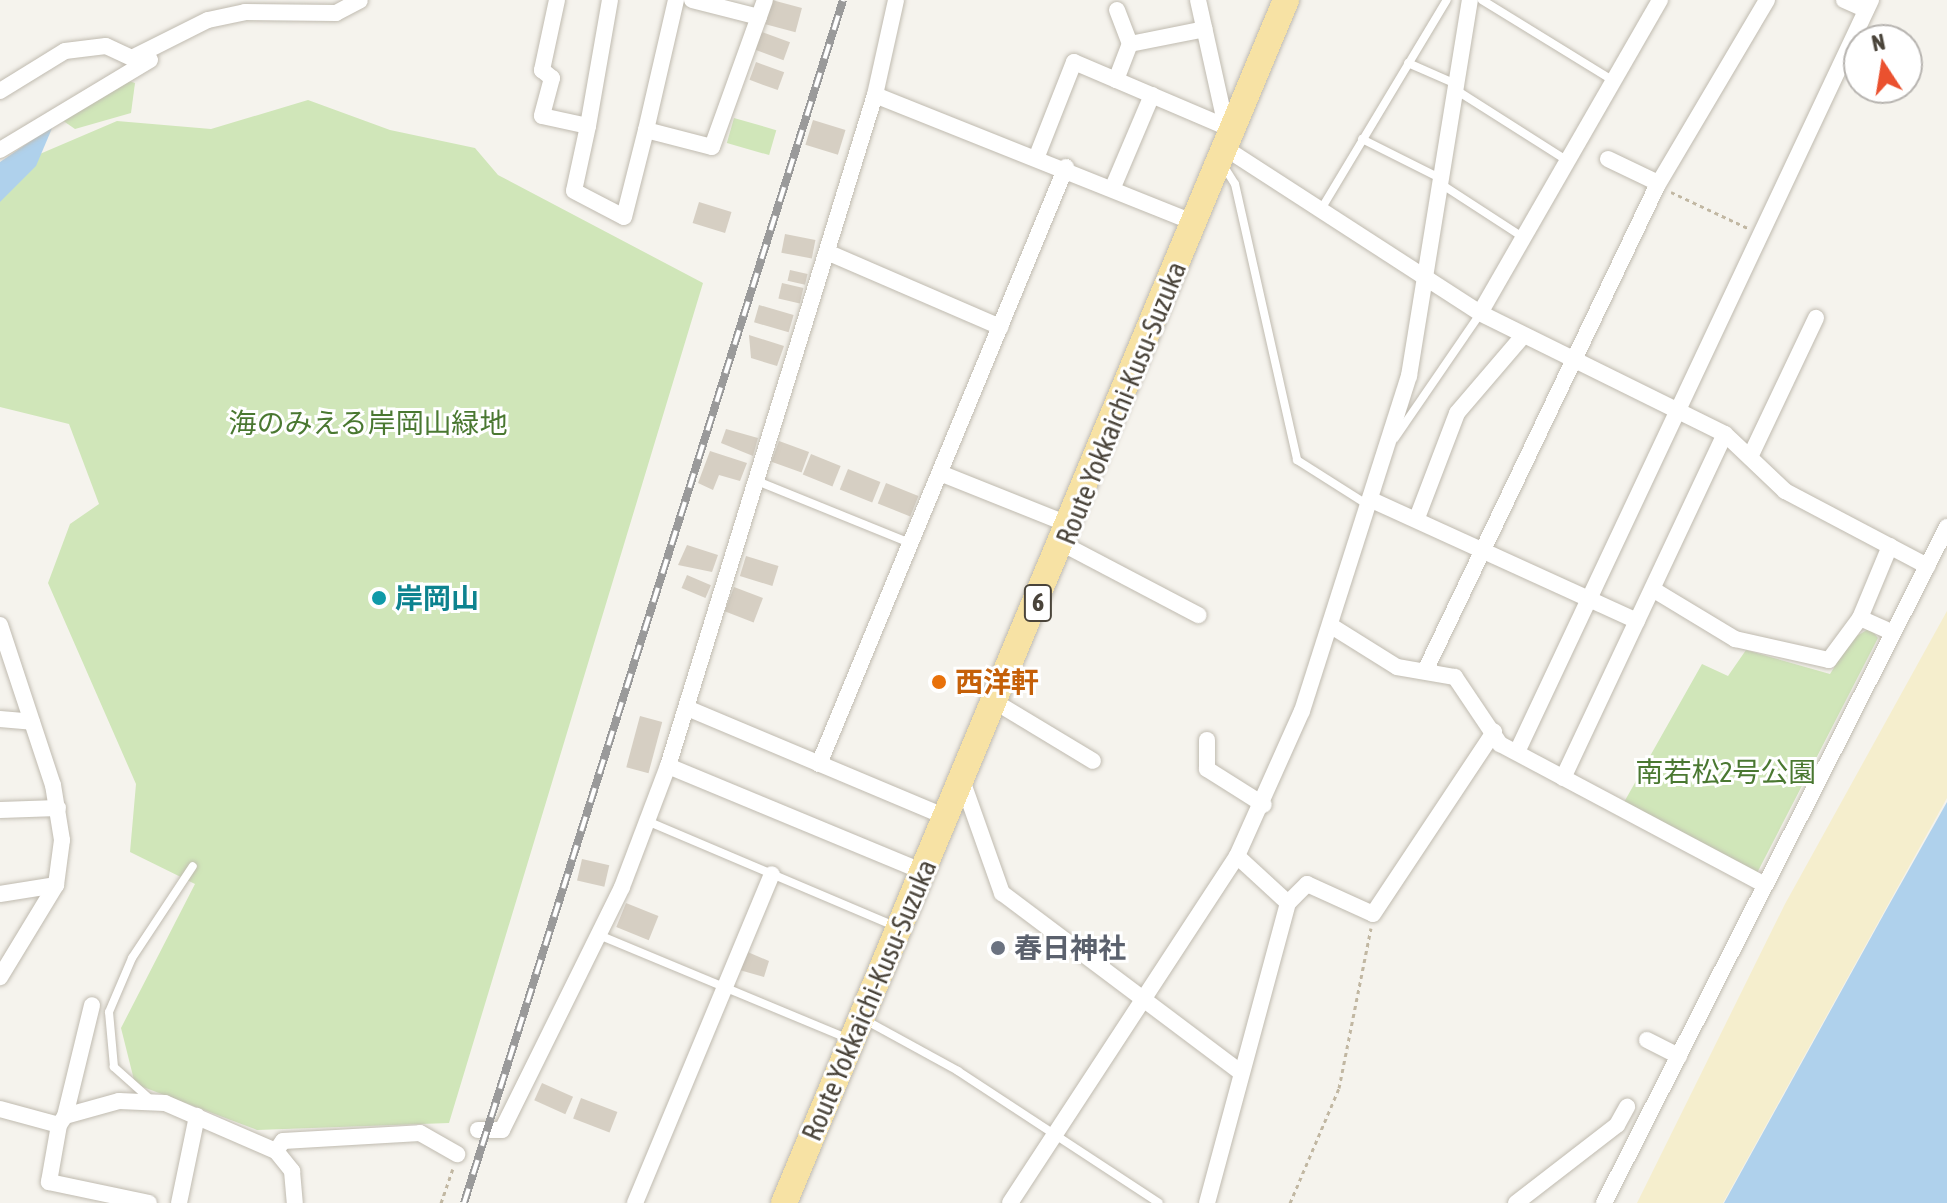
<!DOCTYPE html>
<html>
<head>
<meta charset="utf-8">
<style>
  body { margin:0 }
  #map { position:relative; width:1947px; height:1203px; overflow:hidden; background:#f5f3ed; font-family:"Asap Condensed","Noto Sans JP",sans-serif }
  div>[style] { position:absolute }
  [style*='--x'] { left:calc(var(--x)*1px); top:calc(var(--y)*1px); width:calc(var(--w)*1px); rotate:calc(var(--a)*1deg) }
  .green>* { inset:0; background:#d0e6b9; transform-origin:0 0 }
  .sand>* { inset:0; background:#f5eecd }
  .water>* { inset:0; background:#afd1ec }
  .building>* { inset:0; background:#d6cfc3; transform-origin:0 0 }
  .path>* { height:3px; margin-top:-1.5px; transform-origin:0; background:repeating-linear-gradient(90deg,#c1b7a2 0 4px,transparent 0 8px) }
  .roads { filter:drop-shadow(0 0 2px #c0bbb0) drop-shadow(0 0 2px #c0bbb0) }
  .service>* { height:8px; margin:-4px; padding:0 4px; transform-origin:4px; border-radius:4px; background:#fff }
  .minor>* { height:16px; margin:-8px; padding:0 8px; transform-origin:8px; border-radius:8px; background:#fff }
  .primary>* { height:26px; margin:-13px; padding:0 13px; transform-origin:13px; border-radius:13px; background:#f7e2a4 }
  .rail>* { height:8px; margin-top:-4px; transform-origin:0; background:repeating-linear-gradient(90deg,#fff 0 15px,#9a9a9a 0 30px); box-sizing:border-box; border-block:2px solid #9a9a9a }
  .dots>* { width:22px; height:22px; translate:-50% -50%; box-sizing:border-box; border:4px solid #fff; border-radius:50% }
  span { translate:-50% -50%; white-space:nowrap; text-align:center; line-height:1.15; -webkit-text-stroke:6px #fff; paint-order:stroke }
  .shield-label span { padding:2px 6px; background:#fff; border:2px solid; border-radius:6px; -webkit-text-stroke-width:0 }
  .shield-label { font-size:26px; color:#4a443a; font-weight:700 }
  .street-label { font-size:28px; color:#4a443a }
  .park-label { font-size:28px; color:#4a7831 }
  .culture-label { font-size:28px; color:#0d838f; font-weight:700 }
  .left { translate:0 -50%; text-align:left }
  .food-label { font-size:28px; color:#c56008; font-weight:700 }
  .worship-label { font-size:28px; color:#5b616d; font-weight:700 }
  .north { position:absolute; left:1843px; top:24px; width:80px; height:80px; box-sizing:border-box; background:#fff; border:2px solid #b7b4b0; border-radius:50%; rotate:348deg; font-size:22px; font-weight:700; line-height:32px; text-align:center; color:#4a443a }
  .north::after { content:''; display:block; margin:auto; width:28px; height:36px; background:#ea512f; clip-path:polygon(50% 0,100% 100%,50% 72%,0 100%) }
</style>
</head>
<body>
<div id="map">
  <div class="green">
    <i style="clip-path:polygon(126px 80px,135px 83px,131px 113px,75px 129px,62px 120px)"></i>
    <i style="clip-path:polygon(308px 100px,390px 130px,475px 148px,498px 175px,703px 283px,449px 1123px,257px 1130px,135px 1084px,121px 1028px,195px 884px,130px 852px,136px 784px,48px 583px,70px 524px,99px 504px,69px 424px,0 407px,0 171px,117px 121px,211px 129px)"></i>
    <i style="left:734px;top:118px;width:44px;height:26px;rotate:16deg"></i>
    <i style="clip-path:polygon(1870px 628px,1878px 638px,1756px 875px,1623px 804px,1702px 664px,1728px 676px,1746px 650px,1830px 674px,1852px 639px)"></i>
  </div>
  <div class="sand">
    <i style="clip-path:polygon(1947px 611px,1947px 798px,1723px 1203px,1637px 1203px,1785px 904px)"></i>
  </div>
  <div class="water">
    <i style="clip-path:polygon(53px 126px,36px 166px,0 202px,0 162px)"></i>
    <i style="clip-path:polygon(1947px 802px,1947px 1203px,1724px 1203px,1885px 912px)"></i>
  </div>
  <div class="building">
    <i style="left:772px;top:0;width:31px;height:25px;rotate:15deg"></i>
    <i style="left:759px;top:31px;width:33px;height:19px;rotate:20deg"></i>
    <i style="left:756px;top:62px;width:30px;height:19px;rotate:20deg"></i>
    <i style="left:813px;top:120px;width:34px;height:26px;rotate:17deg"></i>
    <i style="left:699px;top:202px;width:34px;height:22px;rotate:17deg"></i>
    <i style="left:785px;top:234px;width:31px;height:19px;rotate:11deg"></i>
    <i style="left:790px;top:270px;width:18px;height:11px;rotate:13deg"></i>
    <i style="left:782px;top:283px;width:22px;height:16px;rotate:13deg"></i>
    <i style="left:759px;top:305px;width:36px;height:18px;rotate:16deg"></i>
    <i style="clip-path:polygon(749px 335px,784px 346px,777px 366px,751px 358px)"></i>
    <i style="clip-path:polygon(726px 429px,758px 438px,753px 456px,721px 443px)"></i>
    <i style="left:779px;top:441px;width:32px;height:22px;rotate:20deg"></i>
    <i style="clip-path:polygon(710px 451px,747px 463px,740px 481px,719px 475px,713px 490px,698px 483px)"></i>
    <i style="left:811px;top:454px;width:32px;height:22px;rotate:22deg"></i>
    <i style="left:848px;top:469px;width:35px;height:22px;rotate:22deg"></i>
    <i style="left:886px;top:483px;width:35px;height:22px;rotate:22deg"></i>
    <i style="clip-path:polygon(687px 545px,718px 555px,712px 572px,678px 565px)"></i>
    <i style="left:746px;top:556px;width:34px;height:21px;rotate:17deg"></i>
    <i style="left:687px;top:575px;width:26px;height:14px;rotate:23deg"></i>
    <i style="left:734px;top:587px;width:31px;height:26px;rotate:21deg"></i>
    <i style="left:640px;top:716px;width:23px;height:53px;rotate:15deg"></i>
    <i style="left:582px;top:859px;width:28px;height:22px;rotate:13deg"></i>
    <i style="left:626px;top:903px;width:35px;height:26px;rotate:22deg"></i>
    <i style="clip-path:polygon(743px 950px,769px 961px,764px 977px,736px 969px)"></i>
    <i style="left:542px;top:1083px;width:34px;height:19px;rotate:24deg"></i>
    <i style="left:581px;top:1098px;width:39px;height:22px;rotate:21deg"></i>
  </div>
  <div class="path">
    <i style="--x:1671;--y:192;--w:85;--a:25.1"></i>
    <i style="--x:441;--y:1203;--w:36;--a:-71"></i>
    <i style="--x:1290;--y:1203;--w:125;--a:-66.9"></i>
    <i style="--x:1339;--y:1088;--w:163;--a:-78.7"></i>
  </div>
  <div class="roads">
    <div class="service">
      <i style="--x:1482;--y:0;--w:153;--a:31.6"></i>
      <i style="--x:1408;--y:63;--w:52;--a:23.6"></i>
      <i style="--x:1456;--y:90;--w:127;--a:32.4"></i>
      <i style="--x:1362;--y:139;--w:87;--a:26.6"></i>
      <i style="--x:1223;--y:165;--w:22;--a:58"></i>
      <i style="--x:1235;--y:184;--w:283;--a:77.3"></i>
      <i style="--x:1297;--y:460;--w:84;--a:32.4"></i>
      <i style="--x:1441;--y:184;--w:95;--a:33"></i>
      <i style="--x:1323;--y:206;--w:240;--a:-59"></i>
      <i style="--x:1395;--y:438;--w:150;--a:-55.6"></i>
      <i style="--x:757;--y:481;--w:165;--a:22.1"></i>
      <i style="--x:647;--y:821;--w:272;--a:23"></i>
      <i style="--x:599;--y:935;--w:271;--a:22.6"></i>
      <i style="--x:865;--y:1020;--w:106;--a:28.7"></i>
      <i style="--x:958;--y:1071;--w:240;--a:33.3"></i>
      <i style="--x:151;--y:1100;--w:50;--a:-138.3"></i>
      <i style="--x:114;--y:1067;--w:55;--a:-95.2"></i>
      <i style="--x:109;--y:1012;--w:59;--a:-66.9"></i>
      <i style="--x:132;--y:958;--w:110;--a:-56.5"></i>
    </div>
    <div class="minor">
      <i style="--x:557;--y:0;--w:72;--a:102.1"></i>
      <i style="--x:542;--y:70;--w:13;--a:39"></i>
      <i style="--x:552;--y:78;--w:39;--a:105"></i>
      <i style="--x:542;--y:116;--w:47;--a:12.3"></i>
      <i style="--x:588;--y:126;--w:66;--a:102.2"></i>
      <i style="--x:574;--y:191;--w:56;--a:27.5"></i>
      <i style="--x:624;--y:217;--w:90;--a:-75.8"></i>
      <i style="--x:676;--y:0;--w:133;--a:103"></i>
      <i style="--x:646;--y:130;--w:68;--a:14.4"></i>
      <i style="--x:712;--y:147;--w:156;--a:-70.2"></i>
      <i style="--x:692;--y:0;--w:69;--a:14.2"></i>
      <i style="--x:1198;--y:0;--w:129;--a:77.5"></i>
      <i style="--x:1844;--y:0;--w:24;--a:24"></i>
      <i style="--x:1117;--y:10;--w:36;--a:69"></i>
      <i style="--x:1116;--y:80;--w:39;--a:-69"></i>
      <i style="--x:1130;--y:44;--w:76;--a:-11.3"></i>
      <i style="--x:0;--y:91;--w:76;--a:-31.6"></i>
      <i style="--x:65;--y:51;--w:41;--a:-7"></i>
      <i style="--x:106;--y:46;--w:29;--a:25"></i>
      <i style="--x:132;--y:58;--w:85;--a:-26.6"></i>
      <i style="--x:208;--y:20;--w:38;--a:-12"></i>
      <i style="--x:245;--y:12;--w:91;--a:0.6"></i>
      <i style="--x:336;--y:13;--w:27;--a:-28"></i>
      <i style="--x:875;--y:95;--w:345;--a:21.8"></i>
      <i style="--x:588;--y:126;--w:128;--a:-80.1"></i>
      <i style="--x:1225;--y:148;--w:304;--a:32.9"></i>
      <i style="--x:1480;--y:313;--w:273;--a:26.3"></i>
      <i style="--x:1725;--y:434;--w:83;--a:43.5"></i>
      <i style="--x:1785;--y:491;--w:161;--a:27.8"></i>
      <i style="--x:0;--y:150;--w:175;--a:-31"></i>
      <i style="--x:1037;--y:156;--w:101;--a:-68.5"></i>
      <i style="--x:1074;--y:62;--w:171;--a:23.1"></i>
      <i style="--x:1608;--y:159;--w:55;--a:25.6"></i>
      <i style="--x:1113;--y:187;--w:100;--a:-67"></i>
      <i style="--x:827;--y:252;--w:189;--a:23.4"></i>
      <i style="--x:1480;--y:313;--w:361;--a:-60.1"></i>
      <i style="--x:1750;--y:457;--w:154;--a:-64.6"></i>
      <i style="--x:940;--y:473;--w:140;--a:21.8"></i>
      <i style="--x:1374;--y:501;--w:289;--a:24.5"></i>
      <i style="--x:1417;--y:518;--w:112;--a:-69.1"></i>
      <i style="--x:1457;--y:413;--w:101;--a:-49.4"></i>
      <i style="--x:1063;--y:544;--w:153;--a:27.7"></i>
      <i style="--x:1654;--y:590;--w:95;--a:31.2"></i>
      <i style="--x:1735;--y:639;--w:96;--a:12.6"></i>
      <i style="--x:1829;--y:660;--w:52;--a:-53.6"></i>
      <i style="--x:1860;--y:618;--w:78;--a:-67.4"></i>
      <i style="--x:1860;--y:618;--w:35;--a:24"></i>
      <i style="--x:0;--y:625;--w:169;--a:71.7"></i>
      <i style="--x:53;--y:785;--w:56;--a:80.7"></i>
      <i style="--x:62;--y:840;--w:45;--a:97.6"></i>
      <i style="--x:56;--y:885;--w:108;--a:121.3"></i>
      <i style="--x:1333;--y:627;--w:75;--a:32"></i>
      <i style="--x:1397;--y:667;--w:59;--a:9.8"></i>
      <i style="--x:1455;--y:677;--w:81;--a:56.1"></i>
      <i style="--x:1500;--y:744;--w:296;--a:28"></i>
      <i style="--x:1426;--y:669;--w:535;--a:-64.44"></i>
      <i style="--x:1657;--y:186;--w:216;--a:-59.4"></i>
      <i style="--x:997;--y:703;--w:112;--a:31.1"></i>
      <i style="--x:687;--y:708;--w:284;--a:22.8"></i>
      <i style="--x:0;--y:719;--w:32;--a:5"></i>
      <i style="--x:1207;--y:740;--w:29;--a:90"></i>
      <i style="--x:1207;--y:769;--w:67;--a:32.3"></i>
      <i style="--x:1517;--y:752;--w:831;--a:-64.79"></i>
      <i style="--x:819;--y:764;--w:646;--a:-67.52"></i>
      <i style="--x:668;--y:766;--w:275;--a:22.5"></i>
      <i style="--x:1563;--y:778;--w:380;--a:-64.8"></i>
      <i style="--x:963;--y:783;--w:117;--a:70.5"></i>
      <i style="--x:1002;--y:893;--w:296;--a:36.9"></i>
      <i style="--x:0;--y:810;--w:58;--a:-2"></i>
      <i style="--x:1237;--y:856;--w:69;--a:42.7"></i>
      <i style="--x:0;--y:894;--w:57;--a:-9.1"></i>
      <i style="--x:1647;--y:1040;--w:36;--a:27"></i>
      <i style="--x:0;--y:1109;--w:61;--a:15.2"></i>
      <i style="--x:59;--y:1125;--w:58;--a:100"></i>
      <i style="--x:49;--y:1182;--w:102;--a:11.9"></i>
      <i style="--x:65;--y:1116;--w:114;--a:-76.3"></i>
      <i style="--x:59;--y:1125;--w:11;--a:-56"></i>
      <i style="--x:65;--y:1116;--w:56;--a:-15.5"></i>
      <i style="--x:119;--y:1101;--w:46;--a:2.5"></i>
      <i style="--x:165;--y:1103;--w:121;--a:23.4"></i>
      <i style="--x:276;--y:1151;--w:26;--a:51"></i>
      <i style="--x:292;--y:1171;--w:32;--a:85"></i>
      <i style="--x:478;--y:1130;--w:24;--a:0"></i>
      <i style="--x:502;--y:1130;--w:271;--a:-63.7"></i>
      <i style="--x:622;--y:887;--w:129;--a:-69.2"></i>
      <i style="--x:668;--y:766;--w:702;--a:-72.86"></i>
      <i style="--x:875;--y:95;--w:97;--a:-77.5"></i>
      <i style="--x:276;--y:1151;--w:12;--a:-55"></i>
      <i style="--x:283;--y:1141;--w:137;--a:-3.3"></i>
      <i style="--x:420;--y:1133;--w:43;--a:29.6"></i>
      <i style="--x:179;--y:1203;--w:89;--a:-78.3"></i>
      <i style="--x:635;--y:1203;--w:356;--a:-67.4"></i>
      <i style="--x:1010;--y:1203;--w:415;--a:-56.8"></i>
      <i style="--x:1237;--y:856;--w:159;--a:-65.9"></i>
      <i style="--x:1302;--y:711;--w:352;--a:-72.3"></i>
      <i style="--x:1409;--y:376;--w:381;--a:-80.8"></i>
      <i style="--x:1207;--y:1203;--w:311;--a:-74.9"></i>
      <i style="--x:1288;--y:903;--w:27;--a:-45"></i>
      <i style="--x:1307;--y:884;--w:72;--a:24.4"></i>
      <i style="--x:1373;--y:914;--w:219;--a:-56.4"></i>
      <i style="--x:1516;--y:1203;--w:128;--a:-37.7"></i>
      <i style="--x:1617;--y:1125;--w:21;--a:-61"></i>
      <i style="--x:1604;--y:1203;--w:758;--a:-63.1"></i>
    </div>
    <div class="primary">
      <i style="--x:784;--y:1203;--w:1304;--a:-67.35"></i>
    </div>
  </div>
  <div class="rail">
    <i style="--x:464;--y:1203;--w:1261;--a:-72.51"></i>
  </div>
  <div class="dots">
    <i style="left:379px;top:598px;background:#0f9aa8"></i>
    <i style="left:939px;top:682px;background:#e8710a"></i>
    <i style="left:998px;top:948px;background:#6b7280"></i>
  </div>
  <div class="shield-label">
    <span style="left:1038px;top:603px">6</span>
  </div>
  <div class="street-label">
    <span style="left:1121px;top:403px;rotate:-68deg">Route Yokkaichi-Kusu-Suzuka</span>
    <span style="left:869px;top:1000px;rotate:-67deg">Route Yokkaichi-Kusu-Suzuka</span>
  </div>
  <div class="park-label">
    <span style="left:368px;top:423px">海のみえる岸岡山緑地</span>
    <span style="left:1726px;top:772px">南若松2号公園</span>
  </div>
  <div class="culture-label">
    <span class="left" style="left:395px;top:598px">岸岡山</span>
  </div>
  <div class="food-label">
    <span class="left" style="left:955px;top:682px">西洋軒</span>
  </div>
  <div class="worship-label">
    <span class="left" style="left:1014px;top:948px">春日神社</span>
  </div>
  <div class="north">N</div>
</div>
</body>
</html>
